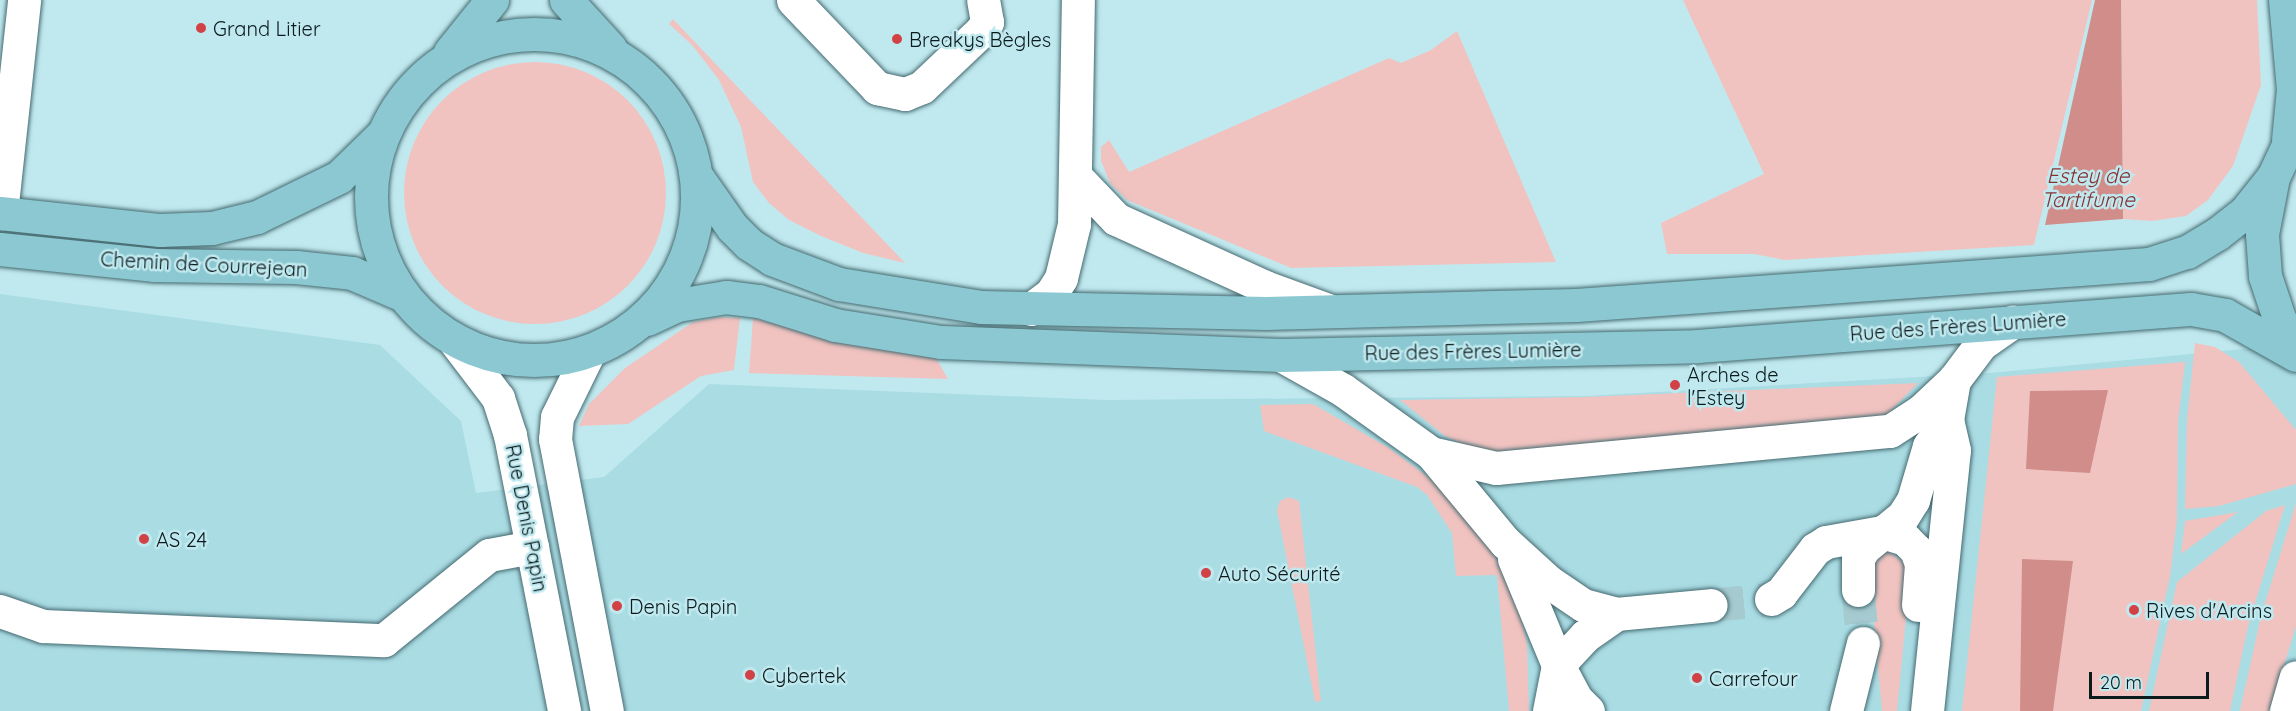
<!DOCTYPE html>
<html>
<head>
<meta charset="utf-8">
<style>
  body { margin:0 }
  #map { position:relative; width:2296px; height:711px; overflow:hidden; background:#c0e9ef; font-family:Quicksand,sans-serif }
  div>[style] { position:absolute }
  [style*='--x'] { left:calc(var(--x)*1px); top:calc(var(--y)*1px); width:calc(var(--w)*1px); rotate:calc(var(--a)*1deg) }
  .built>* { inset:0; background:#aadce4 }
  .green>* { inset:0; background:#f1c3c0 }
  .round { border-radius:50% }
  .water>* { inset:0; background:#d18d89 }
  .minor-tunnel>* { height:33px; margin-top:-16.5px; transform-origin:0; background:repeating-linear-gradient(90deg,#a5cacf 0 33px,transparent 0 49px) }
  .roads { filter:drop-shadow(0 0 2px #456a70) drop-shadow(0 0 2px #456a70) }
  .minor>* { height:33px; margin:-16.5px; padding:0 16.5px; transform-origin:16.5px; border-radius:16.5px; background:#fff }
  .major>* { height:33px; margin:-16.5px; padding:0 16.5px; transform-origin:16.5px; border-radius:16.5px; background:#8cc8d1 }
  .major>.ring { margin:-16.5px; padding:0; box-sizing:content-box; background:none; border:33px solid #8cc8d1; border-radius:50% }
  .dots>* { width:16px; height:16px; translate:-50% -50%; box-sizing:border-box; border:3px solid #c0e9ef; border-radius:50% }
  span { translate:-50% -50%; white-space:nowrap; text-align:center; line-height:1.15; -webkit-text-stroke:5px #c0e9ef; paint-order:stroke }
  .poi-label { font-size:20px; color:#0b1a1c }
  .left { translate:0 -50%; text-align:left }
  .street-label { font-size:20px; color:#0b1a1c }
  .water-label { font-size:21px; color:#853232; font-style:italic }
  .scale { position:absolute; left:2089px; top:672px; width:120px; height:27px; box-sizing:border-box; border:3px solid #0b1a1c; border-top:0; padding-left:8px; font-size:18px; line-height:21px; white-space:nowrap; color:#0b1a1c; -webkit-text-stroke:4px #c0e9ef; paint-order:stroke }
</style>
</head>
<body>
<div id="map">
  <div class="built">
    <i style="clip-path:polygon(0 294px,380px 345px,461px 421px,476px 493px,604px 477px,709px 384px,1106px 400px,1587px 396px,1990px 373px,2296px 344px,2296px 711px,0 711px)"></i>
  </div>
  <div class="green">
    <i style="clip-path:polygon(1683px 0,2092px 0,2034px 245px,1785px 260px,1754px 254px,1667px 254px,1661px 223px,1764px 174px)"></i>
    <i style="clip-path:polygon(2121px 0,2257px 0,2261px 85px,2233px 166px,2208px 200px,2186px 216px,2152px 221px,2123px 219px)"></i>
    <i style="clip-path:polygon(673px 19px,905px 263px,863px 253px,821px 236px,789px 220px,769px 203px,753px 182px,741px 127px,719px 80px,692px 45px,669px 24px)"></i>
    <i style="clip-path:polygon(1457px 31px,1556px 262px,1291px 268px,1127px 200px,1110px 183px,1101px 161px,1101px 147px,1109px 140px,1129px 172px,1389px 58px,1401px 63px,1431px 50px)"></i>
    <i class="round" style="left:404px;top:62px;width:262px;height:262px"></i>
    <i style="clip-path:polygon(719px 317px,740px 318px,734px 370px,701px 376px,628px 424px,579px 426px,589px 404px,625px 368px,693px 322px)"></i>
    <i style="clip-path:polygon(753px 318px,839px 341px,936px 358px,948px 379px,749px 373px)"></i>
    <i style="clip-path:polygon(2195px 343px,2215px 347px,2239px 362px,2296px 430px,2296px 484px,2219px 506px,2185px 509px,2187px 420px)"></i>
    <i style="clip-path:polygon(2185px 362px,2178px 421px,2177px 519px,2170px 576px,2141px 711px,1962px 711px,1997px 377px)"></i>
    <i style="clip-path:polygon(1918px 383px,1884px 418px,1497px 453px,1468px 447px,1445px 436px,1400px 400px,1587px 397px)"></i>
    <i style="clip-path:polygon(1313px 404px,1389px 448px,1431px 479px,1466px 515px,1499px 562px,1518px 602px,1527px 643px,1529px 711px,1509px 711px,1497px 575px,1456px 576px,1452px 533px,1427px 495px,1417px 487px,1264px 431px,1260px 405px)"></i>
    <i style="clip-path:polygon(1289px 497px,1299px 501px,1321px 701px,1315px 702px,1277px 510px,1280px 501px)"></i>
    <i style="clip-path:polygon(2296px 503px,2296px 626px,2270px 711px,2240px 711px,2261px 616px)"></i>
    <i style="clip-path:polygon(2285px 505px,2248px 626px,2230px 711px,2149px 711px,2177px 582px,2266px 511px)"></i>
    <i style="clip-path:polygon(2238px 512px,2181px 554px,2185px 521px)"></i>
    <i style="clip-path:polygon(1888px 551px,1905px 563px,1910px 576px,1897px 711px,1882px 711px,1870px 581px,1870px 570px,1880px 555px)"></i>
  </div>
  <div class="water">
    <i style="clip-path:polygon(2095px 0,2121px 0,2123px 219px,2045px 225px)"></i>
    <i style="clip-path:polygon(2108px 390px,2090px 473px,2026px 469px,2030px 391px)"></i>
    <i style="clip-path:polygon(2022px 559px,2073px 561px,2053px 711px,2020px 711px)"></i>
  </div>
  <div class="minor-tunnel">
    <i style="--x:1858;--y:590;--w:53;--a:84.6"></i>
    <i style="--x:1711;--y:605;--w:60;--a:-5.7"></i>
  </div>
  <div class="roads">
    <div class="minor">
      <i style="--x:793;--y:0;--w:122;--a:46.3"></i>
      <i style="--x:877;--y:88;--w:29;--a:12"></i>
      <i style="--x:905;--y:94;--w:18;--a:-22"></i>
      <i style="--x:922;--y:87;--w:81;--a:-43.5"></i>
      <i style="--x:981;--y:31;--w:11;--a:-56"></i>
      <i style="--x:987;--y:22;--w:22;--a:-100"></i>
      <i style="--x:1076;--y:177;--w:58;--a:46.4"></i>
      <i style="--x:1116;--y:219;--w:164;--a:24.5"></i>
      <i style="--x:1265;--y:287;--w:70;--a:20"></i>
      <i style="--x:1;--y:213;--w:214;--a:-83.8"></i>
      <i style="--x:1031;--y:309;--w:25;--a:-37"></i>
      <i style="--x:1051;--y:294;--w:19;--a:-58"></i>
      <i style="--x:1061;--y:278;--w:56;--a:-76.5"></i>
      <i style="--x:1074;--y:224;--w:224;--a:-89"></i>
      <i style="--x:454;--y:340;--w:73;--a:52.8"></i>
      <i style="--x:498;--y:398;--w:39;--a:72"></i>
      <i style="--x:510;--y:435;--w:281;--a:78.9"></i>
      <i style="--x:589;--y:352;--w:72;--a:116.2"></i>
      <i style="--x:557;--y:417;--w:22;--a:95"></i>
      <i style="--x:555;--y:439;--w:277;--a:79.2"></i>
      <i style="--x:1281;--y:355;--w:71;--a:29.4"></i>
      <i style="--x:1343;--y:390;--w:108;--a:35.6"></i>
      <i style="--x:1431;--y:453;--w:116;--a:50.3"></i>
      <i style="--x:1505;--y:542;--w:59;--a:42.3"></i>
      <i style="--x:1549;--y:582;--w:41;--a:34.1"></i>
      <i style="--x:1583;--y:605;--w:34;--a:15"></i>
      <i style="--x:1616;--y:614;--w:95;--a:-5.4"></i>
      <i style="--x:1431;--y:453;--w:67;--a:13"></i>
      <i style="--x:1496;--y:468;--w:396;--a:-5.4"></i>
      <i style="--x:1890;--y:431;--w:37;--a:-33"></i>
      <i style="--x:1921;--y:411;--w:45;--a:-43.2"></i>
      <i style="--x:1514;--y:559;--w:115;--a:67.5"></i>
      <i style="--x:1558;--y:665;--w:38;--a:62"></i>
      <i style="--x:1576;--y:699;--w:17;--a:45"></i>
      <i style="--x:1858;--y:590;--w:32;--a:-90"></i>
      <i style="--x:1858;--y:558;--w:12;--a:-59"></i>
      <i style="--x:1864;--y:548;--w:50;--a:-39.4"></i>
      <i style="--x:1903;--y:516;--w:19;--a:-58"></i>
      <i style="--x:1913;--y:500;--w:56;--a:-73.5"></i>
      <i style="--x:1929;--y:446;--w:32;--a:-55"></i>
      <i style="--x:1771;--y:599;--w:12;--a:-31"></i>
      <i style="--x:1781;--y:593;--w:56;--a:-52.3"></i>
      <i style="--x:1815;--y:549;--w:13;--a:-32"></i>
      <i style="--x:1826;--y:542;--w:57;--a:-10.1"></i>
      <i style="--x:1882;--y:532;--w:24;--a:17"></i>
      <i style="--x:1905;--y:539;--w:16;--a:45"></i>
      <i style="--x:1916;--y:550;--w:15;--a:70"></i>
      <i style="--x:1921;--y:564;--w:41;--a:94.2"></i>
      <i style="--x:0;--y:611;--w:46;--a:19.2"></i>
      <i style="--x:43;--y:626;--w:341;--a:2.4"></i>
      <i style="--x:384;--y:640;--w:135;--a:-39"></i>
      <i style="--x:489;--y:555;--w:44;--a:-10.5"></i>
      <i style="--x:1549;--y:711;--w:47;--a:-78.9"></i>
      <i style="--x:1558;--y:665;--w:40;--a:-47"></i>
      <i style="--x:1585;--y:636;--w:38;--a:-35"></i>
      <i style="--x:1846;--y:711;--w:70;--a:-76"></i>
      <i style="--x:1927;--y:711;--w:262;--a:-84.1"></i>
      <i style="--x:1954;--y:450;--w:31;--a:-103"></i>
      <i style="--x:1947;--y:420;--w:41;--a:-80.1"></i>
      <i style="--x:1954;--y:380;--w:45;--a:-53.1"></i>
      <i style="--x:1981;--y:344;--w:39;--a:-35"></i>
      <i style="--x:2286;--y:711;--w:35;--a:-74"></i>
    </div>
    <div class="major">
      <i style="--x:566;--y:0;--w:65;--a:47.5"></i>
      <i style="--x:2285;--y:0;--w:89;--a:84.9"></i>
      <i style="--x:2293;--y:89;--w:51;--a:95.6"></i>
      <i class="ring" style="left:371px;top:34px;width:293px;height:293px"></i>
      <i style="--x:450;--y:52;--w:67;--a:-51.1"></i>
      <i style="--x:2296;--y:128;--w:54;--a:115.1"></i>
      <i style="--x:2273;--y:177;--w:58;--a:100.9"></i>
      <i style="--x:2262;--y:234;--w:42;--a:85.9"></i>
      <i style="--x:2265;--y:276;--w:44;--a:71.6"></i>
      <i style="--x:2279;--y:318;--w:36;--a:62"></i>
      <i style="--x:697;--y:177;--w:61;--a:55"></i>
      <i style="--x:732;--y:227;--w:24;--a:45"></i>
      <i style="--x:749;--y:244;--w:27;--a:33"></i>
      <i style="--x:772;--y:259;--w:72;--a:20.5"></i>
      <i style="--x:839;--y:284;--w:144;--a:9.2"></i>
      <i style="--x:981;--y:307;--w:285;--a:1.2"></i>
      <i style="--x:1266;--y:313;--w:310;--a:-1.5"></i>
      <i style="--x:1576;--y:305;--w:574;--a:-4.09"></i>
      <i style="--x:2149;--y:264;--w:40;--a:-18"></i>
      <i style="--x:2187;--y:252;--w:35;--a:-31"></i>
      <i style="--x:2217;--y:234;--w:36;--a:-38"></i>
      <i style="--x:2245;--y:212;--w:45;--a:-51.3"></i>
      <i style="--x:0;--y:213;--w:161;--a:6.1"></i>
      <i style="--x:160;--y:230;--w:52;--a:-2.2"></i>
      <i style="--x:212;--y:228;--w:46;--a:-13.7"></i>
      <i style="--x:257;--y:217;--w:91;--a:-26"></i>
      <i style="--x:339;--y:177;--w:62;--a:-44.3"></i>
      <i style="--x:0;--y:249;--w:156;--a:5.9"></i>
      <i style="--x:155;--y:265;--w:141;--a:0.8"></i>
      <i style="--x:296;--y:267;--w:56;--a:6.1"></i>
      <i style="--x:352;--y:273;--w:56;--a:23.3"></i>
      <i style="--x:647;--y:319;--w:33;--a:-25"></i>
      <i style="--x:677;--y:305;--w:50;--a:-9.3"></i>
      <i style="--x:726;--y:297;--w:33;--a:7"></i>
      <i style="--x:759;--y:301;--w:80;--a:17.5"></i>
      <i style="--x:835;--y:325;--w:107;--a:9.1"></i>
      <i style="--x:941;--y:342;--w:340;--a:2.2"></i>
      <i style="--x:1281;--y:355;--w:416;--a:-1.2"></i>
      <i style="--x:1697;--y:346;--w:495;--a:-4.3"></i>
      <i style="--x:2191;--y:309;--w:35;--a:10"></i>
      <i style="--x:2225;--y:315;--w:81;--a:29.4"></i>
    </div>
  </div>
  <div class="dots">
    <i style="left:201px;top:28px;background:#d14145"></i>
    <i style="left:897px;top:39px;background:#d14145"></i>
    <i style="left:1675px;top:385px;background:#d14145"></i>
    <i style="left:144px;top:539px;background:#d14145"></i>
    <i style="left:1206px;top:573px;background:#d14145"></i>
    <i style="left:617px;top:606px;background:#d14145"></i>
    <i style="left:2134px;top:610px;background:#d14145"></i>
    <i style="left:750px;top:675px;background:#d14145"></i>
    <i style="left:1697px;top:678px;background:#d14145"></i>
  </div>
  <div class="poi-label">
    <span class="left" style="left:213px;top:28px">Grand Litier</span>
    <span class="left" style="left:909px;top:39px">Breakys Bègles</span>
    <span class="left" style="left:1687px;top:386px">Arches de<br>l'Estey</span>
    <span class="left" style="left:156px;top:539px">AS 24</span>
    <span class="left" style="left:1218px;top:573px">Auto Sécurité</span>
    <span class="left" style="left:629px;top:606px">Denis Papin</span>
    <span class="left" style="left:2146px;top:610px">Rives d'Arcins</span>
    <span class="left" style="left:762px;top:675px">Cybertek</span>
    <span class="left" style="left:1709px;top:678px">Carrefour</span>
  </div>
  <div class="street-label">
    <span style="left:204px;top:264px;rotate:3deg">Chemin de Courrejean</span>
    <span style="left:1958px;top:326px;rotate:-4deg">Rue des Frères Lumière</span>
    <span style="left:1473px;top:351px;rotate:-1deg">Rue des Frères Lumière</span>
    <span style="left:527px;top:518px;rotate:79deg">Rue Denis Papin</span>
  </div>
  <div class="water-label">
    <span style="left:2088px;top:187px">Estey de<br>Tartifume</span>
  </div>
  <div class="scale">20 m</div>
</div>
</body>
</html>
